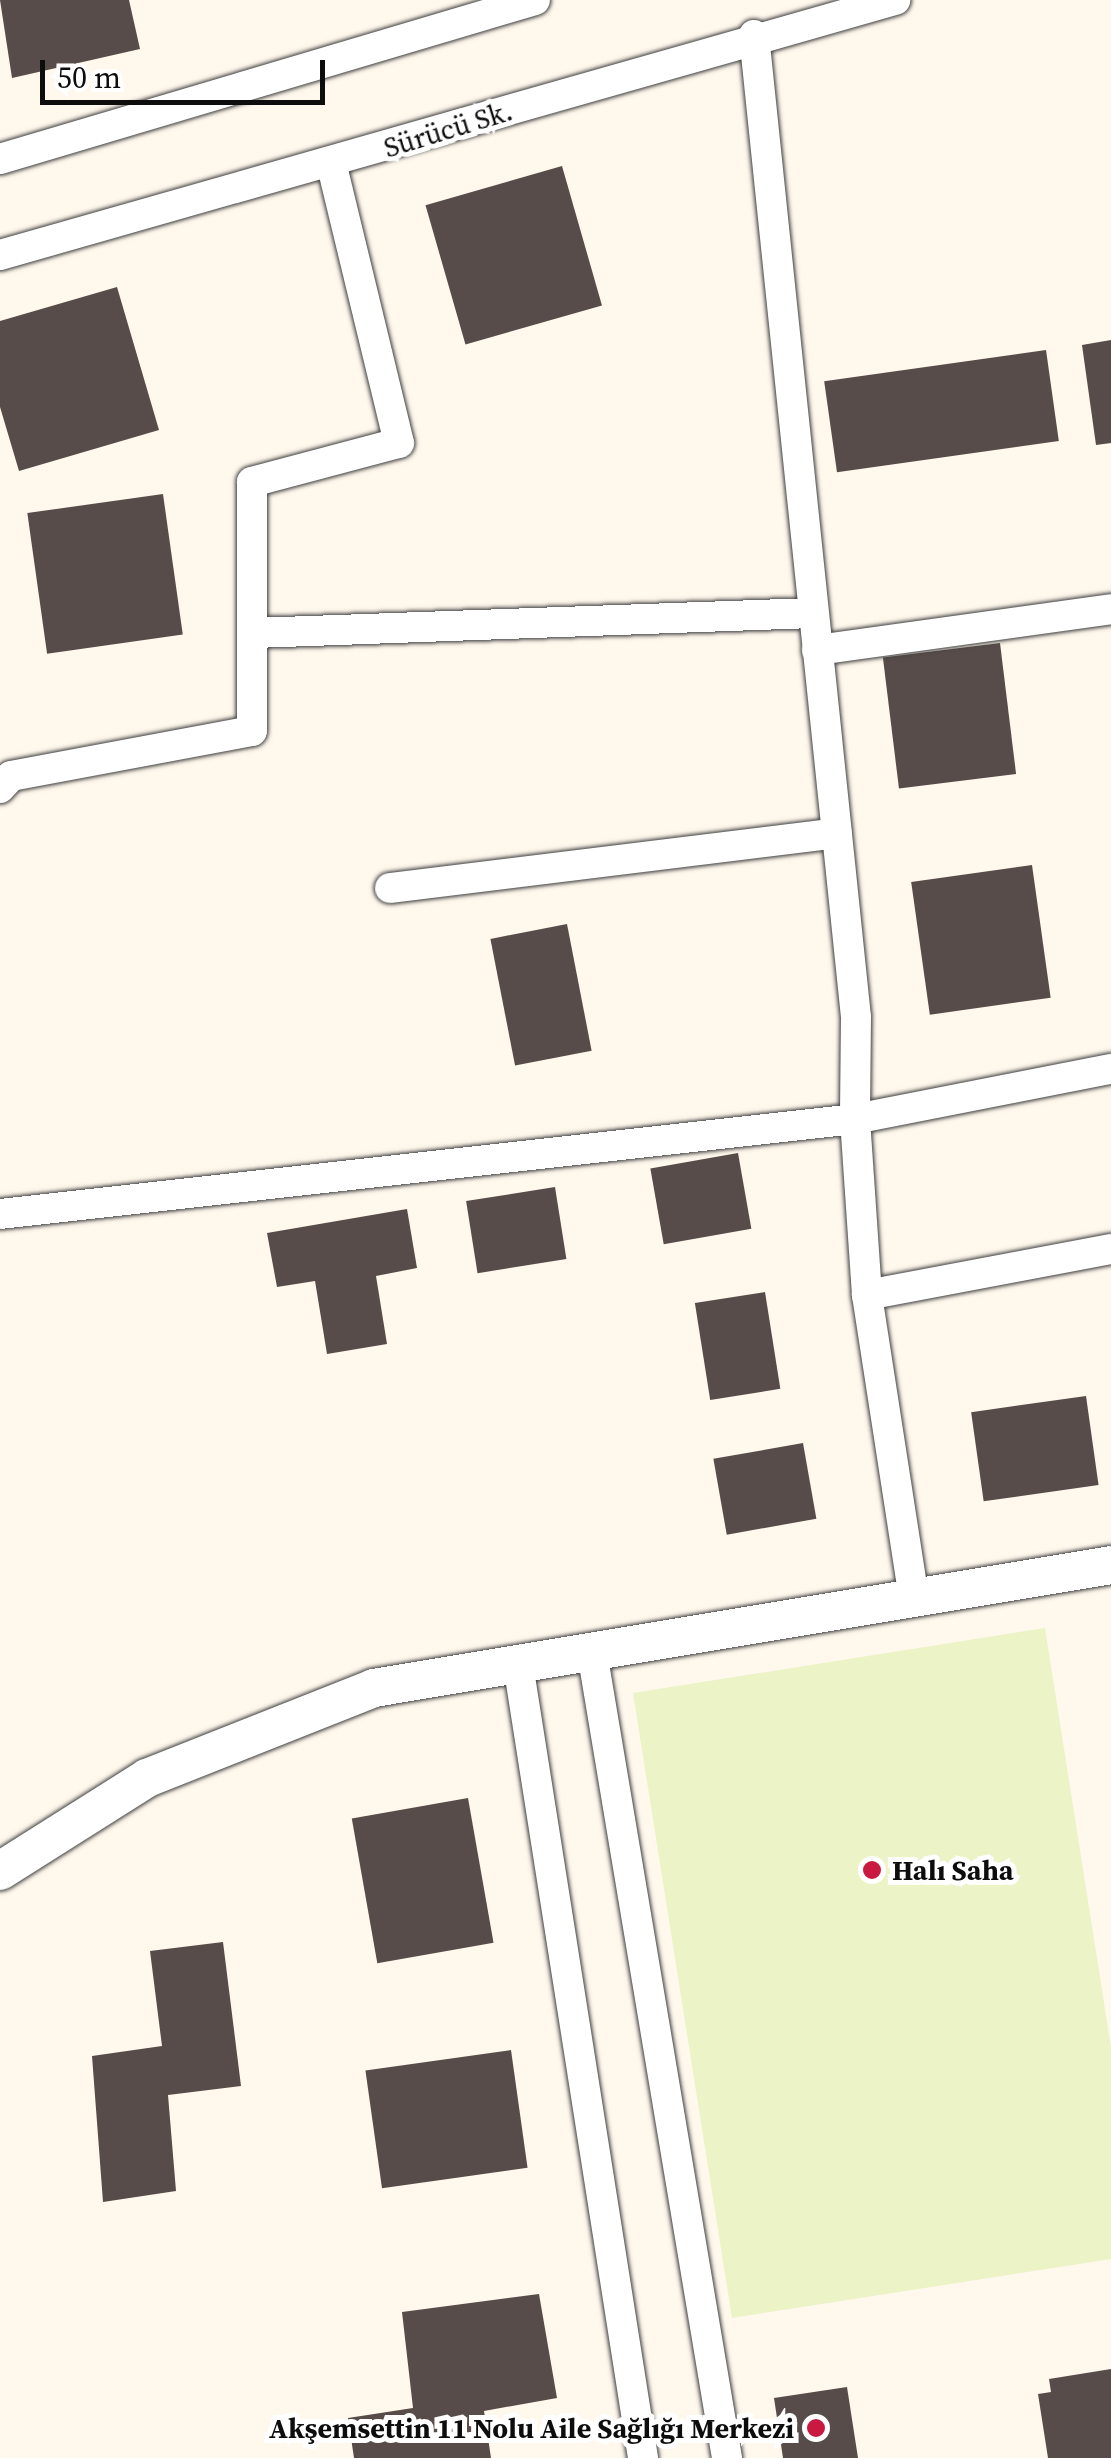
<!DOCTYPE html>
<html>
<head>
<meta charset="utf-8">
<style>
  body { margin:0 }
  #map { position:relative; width:1111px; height:2458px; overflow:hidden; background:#fff8ed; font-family:"Source Serif 4",serif }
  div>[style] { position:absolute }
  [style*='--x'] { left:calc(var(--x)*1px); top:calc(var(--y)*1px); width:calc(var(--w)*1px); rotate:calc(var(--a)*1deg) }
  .pitch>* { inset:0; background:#ecf3c6 }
  .building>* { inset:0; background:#574c49; transform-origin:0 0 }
  .roads { filter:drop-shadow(0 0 2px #404040) drop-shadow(0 0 2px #404040) }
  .minor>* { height:30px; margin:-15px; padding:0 15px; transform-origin:15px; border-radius:15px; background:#fff }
  .tertiary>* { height:38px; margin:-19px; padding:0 19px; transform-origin:19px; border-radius:19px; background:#fff }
  .dots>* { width:28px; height:28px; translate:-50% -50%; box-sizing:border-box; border:5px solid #fff; border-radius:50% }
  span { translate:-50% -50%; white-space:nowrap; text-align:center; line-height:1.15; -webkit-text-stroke:10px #fff; paint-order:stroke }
  .street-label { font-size:28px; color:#0d0d0d }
  .poi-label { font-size:28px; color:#0d0d0d; font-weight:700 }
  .left { translate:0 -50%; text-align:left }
  .right { translate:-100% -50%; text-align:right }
  .scale { position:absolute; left:40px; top:60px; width:285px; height:45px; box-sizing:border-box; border:5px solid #0d0d0d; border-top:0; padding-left:12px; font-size:30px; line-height:35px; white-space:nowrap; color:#0d0d0d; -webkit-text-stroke:8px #fff; paint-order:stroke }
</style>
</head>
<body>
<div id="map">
  <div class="pitch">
    <i style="clip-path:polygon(1045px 1628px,1111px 2047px,1111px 2259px,732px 2318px,633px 1693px)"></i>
  </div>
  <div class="building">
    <i style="clip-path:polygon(0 0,129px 0,140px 49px,12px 78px)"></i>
    <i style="left:562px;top:166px;width:145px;height:142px;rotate:74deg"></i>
    <i style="clip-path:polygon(117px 287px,159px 430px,19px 471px,0 407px,0 321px)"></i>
    <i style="clip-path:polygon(1111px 340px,1111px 443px,1096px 445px,1082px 345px)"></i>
    <i style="left:1046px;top:350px;width:92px;height:224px;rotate:82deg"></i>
    <i style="left:163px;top:494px;width:142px;height:137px;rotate:82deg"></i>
    <i style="left:1000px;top:643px;width:132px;height:118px;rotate:83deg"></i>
    <i style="left:1032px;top:865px;width:134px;height:122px;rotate:82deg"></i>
    <i style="left:567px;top:924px;width:129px;height:78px;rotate:79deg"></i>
    <i style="left:738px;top:1153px;width:77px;height:89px;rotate:80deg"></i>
    <i style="left:555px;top:1187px;width:73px;height:90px;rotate:81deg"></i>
    <i style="clip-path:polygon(407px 1209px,417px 1268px,376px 1276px,387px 1344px,327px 1354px,315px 1281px,277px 1287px,267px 1233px)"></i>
    <i style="left:765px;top:1292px;width:98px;height:71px;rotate:81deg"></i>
    <i style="left:1086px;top:1396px;width:90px;height:116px;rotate:82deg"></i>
    <i style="left:803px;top:1443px;width:77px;height:91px;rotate:80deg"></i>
    <i style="left:468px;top:1798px;width:147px;height:118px;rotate:80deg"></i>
    <i style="clip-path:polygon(223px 1942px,241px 2086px,168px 2095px,176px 2191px,103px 2202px,92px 2056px,162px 2046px,150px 1951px)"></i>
    <i style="left:511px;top:2050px;width:119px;height:147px;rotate:82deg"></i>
    <i style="clip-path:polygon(539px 2294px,557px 2398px,484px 2411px,491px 2458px,354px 2458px,348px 2418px,413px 2408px,402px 2312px)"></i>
    <i style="clip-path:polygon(1111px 2369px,1111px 2458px,1048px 2458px,1038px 2394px,1051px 2392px,1049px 2379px)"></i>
    <i style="clip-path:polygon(847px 2387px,858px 2458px,783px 2458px,774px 2398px)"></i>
  </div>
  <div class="roads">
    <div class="minor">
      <i style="--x:754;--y:35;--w:987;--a:84.07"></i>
      <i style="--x:856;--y:1017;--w:102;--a:90.6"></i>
      <i style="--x:855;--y:1119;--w:261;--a:-11.1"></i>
      <i style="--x:0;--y:159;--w:558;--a:-16.55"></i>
      <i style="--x:0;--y:255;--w:931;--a:-15.9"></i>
      <i style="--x:254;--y:633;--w:559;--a:-2.05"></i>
      <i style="--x:817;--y:650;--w:297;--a:-7.9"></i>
      <i style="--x:0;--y:788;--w:16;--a:-47"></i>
      <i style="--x:11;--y:776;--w:245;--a:-10.6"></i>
      <i style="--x:252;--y:731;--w:249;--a:-90"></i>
      <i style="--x:252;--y:482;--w:152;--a:-14.9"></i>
      <i style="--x:399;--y:443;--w:286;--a:-103.6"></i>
      <i style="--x:390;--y:888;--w:450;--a:-7"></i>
      <i style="--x:0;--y:1214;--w:860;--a:-6.34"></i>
      <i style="--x:855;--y:1119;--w:176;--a:86.1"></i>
      <i style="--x:867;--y:1295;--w:307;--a:81.2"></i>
      <i style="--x:867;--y:1295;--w:248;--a:-10.7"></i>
      <i style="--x:592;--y:1652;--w:817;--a:80.49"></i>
      <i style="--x:518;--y:1664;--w:804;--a:81.05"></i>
    </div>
    <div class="tertiary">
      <i style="--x:0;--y:1871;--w:174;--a:-32.3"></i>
      <i style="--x:147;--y:1778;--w:244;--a:-21.6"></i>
      <i style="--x:374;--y:1688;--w:747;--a:-9.47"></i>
    </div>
  </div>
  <div class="dots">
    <i style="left:872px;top:1870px;background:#c91940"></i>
    <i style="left:816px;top:2428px;background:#c91940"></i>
  </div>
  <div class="street-label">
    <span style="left:448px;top:129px;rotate:-17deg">Sürücü Sk.</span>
  </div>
  <div class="poi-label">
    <span class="left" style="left:892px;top:1870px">Halı Saha</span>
    <span class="right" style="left:794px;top:2428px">Akşemsettin 11 Nolu Aile Sağlığı Merkezi</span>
  </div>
  <div class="scale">50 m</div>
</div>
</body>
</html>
